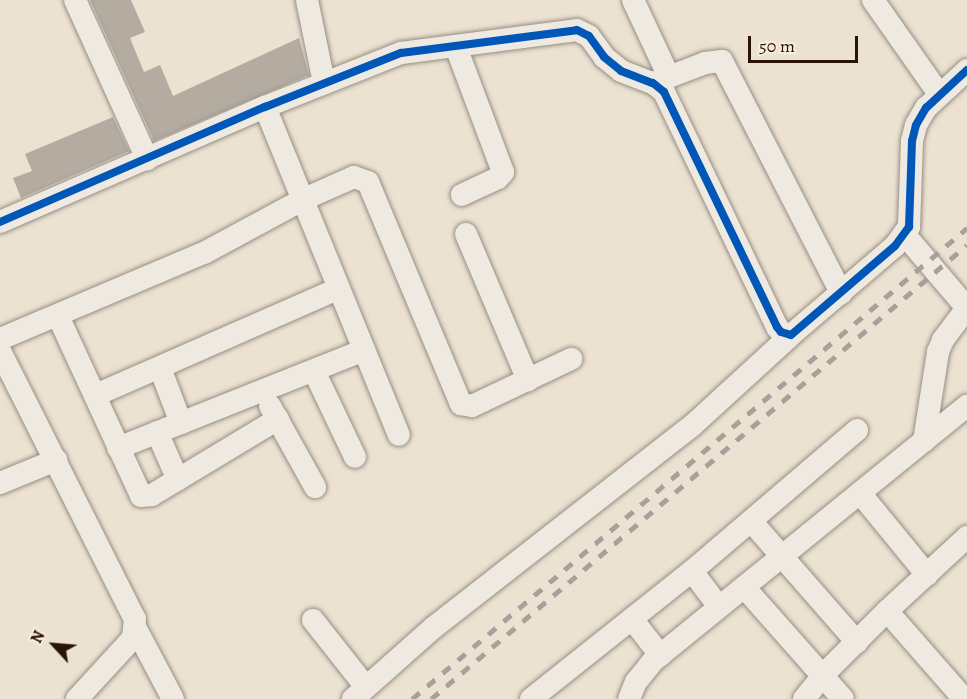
<!DOCTYPE html>
<html>
<head>
<meta charset="utf-8">
<style>
  body { margin:0 }
  #map { position:relative; width:967px; height:699px; overflow:hidden; background:#ece2d1; font-family:Alegreya,serif }
  div>[style] { position:absolute }
  [style*='--x'] { left:calc(var(--x)*1px); top:calc(var(--y)*1px); width:calc(var(--w)*1px); rotate:calc(var(--a)*1deg) }
  .building>* { inset:0; background:#b4aca1 }
  .roads { filter:drop-shadow(0 0 2px #978e83) drop-shadow(0 0 2px #978e83) }
  .minor>* { height:22px; margin:-11px; padding:0 11px; transform-origin:11px; border-radius:11px; background:#efeae1 }
  .rail>* { height:4.5px; margin-top:-2.25px; transform-origin:0; background:repeating-linear-gradient(90deg,#a8a19b 0 10px,transparent 0 20px) }
  .cycleway>* { height:8px; margin:-4px; padding:0 4px; transform-origin:4px; border-radius:4px; background:#0057b8 }
  span { translate:-50% -50%; white-space:nowrap; text-align:center; line-height:1.15; -webkit-text-stroke:4.5px #faeeda; paint-order:stroke }
  .north { position:absolute; left:24px; top:615px; width:60px; height:60px; -webkit-text-stroke:4px #faeeda; paint-order:stroke; rotate:296deg; font-size:16px; font-weight:700; line-height:24px; text-align:center; color:#2a1308 }
  .north::after { content:''; display:block; margin:auto; width:21px; height:27px; background:#2a1308; clip-path:polygon(50% 0,100% 100%,50% 72%,0 100%) }
  .scale { position:absolute; left:748px; top:36px; width:110px; height:27px; box-sizing:border-box; border:3px solid #2a1308; border-top:0; padding-left:8px; font-size:18px; line-height:21px; white-space:nowrap; color:#2a1308; -webkit-text-stroke:4px #faeeda; paint-order:stroke }
</style>
</head>
<body>
<div id="map">
  <div class="building">
    <i style="clip-path:polygon(90px 0,131px 0,145px 32px,130px 38px,144px 72px,160px 65px,173px 96px,299px 38px,309px 75px,154px 141px)"></i>
    <i style="clip-path:polygon(113px 117px,129px 151px,21px 198px,13px 178px,32px 171px,25px 154px)"></i>
  </div>
  <div class="roads">
    <div class="minor">
      <i style="--x:75;--y:0;--w:175;--a:65.6"></i>
      <i style="--x:307;--y:0;--w:85;--a:78.4"></i>
      <i style="--x:633;--y:0;--w:85;--a:64.9"></i>
      <i style="--x:873;--y:0;--w:115;--a:54.9"></i>
      <i style="--x:456;--y:47;--w:134;--a:69.4"></i>
      <i style="--x:503;--y:172;--w:8;--a:130"></i>
      <i style="--x:498;--y:178;--w:40;--a:155"></i>
      <i style="--x:653;--y:83;--w:56;--a:-21"></i>
      <i style="--x:705;--y:63;--w:17;--a:-7"></i>
      <i style="--x:722;--y:61;--w:261;--a:62.8"></i>
      <i style="--x:265;--y:107;--w:354;--a:67.8"></i>
      <i style="--x:0;--y:222;--w:289;--a:-23.5"></i>
      <i style="--x:265;--y:107;--w:146;--a:-21.7"></i>
      <i style="--x:401;--y:53;--w:177;--a:-7.4"></i>
      <i style="--x:577;--y:30;--w:13;--a:27"></i>
      <i style="--x:589;--y:36;--w:26;--a:54"></i>
      <i style="--x:604;--y:57;--w:22;--a:39"></i>
      <i style="--x:621;--y:71;--w:34;--a:21"></i>
      <i style="--x:653;--y:83;--w:14;--a:39"></i>
      <i style="--x:664;--y:92;--w:261;--a:64.3"></i>
      <i style="--x:777;--y:327;--w:6;--a:51"></i>
      <i style="--x:781;--y:332;--w:10;--a:17"></i>
      <i style="--x:791;--y:335;--w:137;--a:-40.6"></i>
      <i style="--x:895;--y:246;--w:24;--a:-54"></i>
      <i style="--x:909;--y:227;--w:86;--a:-88"></i>
      <i style="--x:912;--y:141;--w:16;--a:-76"></i>
      <i style="--x:916;--y:125;--w:20;--a:-60"></i>
      <i style="--x:926;--y:108;--w:56;--a:-42.8"></i>
      <i style="--x:466;--y:234;--w:159;--a:67"></i>
      <i style="--x:904;--y:234;--w:97;--a:49.6"></i>
      <i style="--x:967;--y:308;--w:40;--a:127"></i>
      <i style="--x:943;--y:340;--w:13;--a:113"></i>
      <i style="--x:938;--y:352;--w:90;--a:98.9"></i>
      <i style="--x:58;--y:316;--w:198;--a:65.2"></i>
      <i style="--x:141;--y:496;--w:11;--a:-5"></i>
      <i style="--x:152;--y:495;--w:147;--a:-31.1"></i>
      <i style="--x:0;--y:339;--w:221;--a:-22.9"></i>
      <i style="--x:204;--y:253;--w:111;--a:-28.4"></i>
      <i style="--x:302;--y:200;--w:57;--a:-23.9"></i>
      <i style="--x:354;--y:177;--w:15;--a:20"></i>
      <i style="--x:368;--y:182;--w:241;--a:67.3"></i>
      <i style="--x:461;--y:404;--w:11;--a:10"></i>
      <i style="--x:472;--y:406;--w:110;--a:-25.4"></i>
      <i style="--x:0;--y:351;--w:300;--a:63.3"></i>
      <i style="--x:135;--y:619;--w:19;--a:96"></i>
      <i style="--x:133;--y:638;--w:83;--a:132.6"></i>
      <i style="--x:160;--y:368;--w:59;--a:69.1"></i>
      <i style="--x:314;--y:371;--w:95;--a:64.5"></i>
      <i style="--x:96;--y:395;--w:264;--a:-23.7"></i>
      <i style="--x:270;--y:406;--w:93;--a:60.9"></i>
      <i style="--x:157;--y:432;--w:52;--a:66.4"></i>
      <i style="--x:118;--y:448;--w:265;--a:-21.7"></i>
      <i style="--x:0;--y:483;--w:61;--a:-22.3"></i>
      <i style="--x:860;--y:493;--w:106;--a:50.7"></i>
      <i style="--x:751;--y:521;--w:161;--a:48.8"></i>
      <i style="--x:692;--y:571;--w:45;--a:53.1"></i>
      <i style="--x:744;--y:587;--w:149;--a:48.5"></i>
      <i style="--x:887;--y:611;--w:117;--a:48.8"></i>
      <i style="--x:632;--y:619;--w:46;--a:52.1"></i>
      <i style="--x:313;--y:620;--w:85;--a:51.7"></i>
      <i style="--x:136;--y:629;--w:79;--a:62.1"></i>
      <i style="--x:353;--y:699;--w:107;--a:-41.6"></i>
      <i style="--x:433;--y:628;--w:331;--a:-38"></i>
      <i style="--x:694;--y:424;--w:132;--a:-42.5"></i>
      <i style="--x:531;--y:699;--w:206;--a:-38.5"></i>
      <i style="--x:692;--y:571;--w:217;--a:-40.5"></i>
      <i style="--x:629;--y:699;--w:18;--a:-68"></i>
      <i style="--x:636;--y:682;--w:27;--a:-51"></i>
      <i style="--x:653;--y:661;--w:405;--a:-39.1"></i>
      <i style="--x:804;--y:699;--w:32;--a:-51"></i>
      <i style="--x:824;--y:674;--w:89;--a:-45"></i>
      <i style="--x:887;--y:611;--w:109;--a:-42.8"></i>
    </div>
  </div>
  <div class="rail">
    <i style="--x:412;--y:699;--w:728;--a:-40.32"></i>
    <i style="--x:431;--y:699;--w:702;--a:-40.27"></i>
  </div>
  <div class="cycleway">
    <i style="--x:0;--y:222;--w:289;--a:-23.5"></i>
    <i style="--x:265;--y:107;--w:146;--a:-21.7"></i>
    <i style="--x:401;--y:53;--w:177;--a:-7.4"></i>
    <i style="--x:577;--y:30;--w:13;--a:27"></i>
    <i style="--x:589;--y:36;--w:26;--a:54"></i>
    <i style="--x:604;--y:57;--w:22;--a:39"></i>
    <i style="--x:621;--y:71;--w:34;--a:21"></i>
    <i style="--x:653;--y:83;--w:14;--a:39"></i>
    <i style="--x:664;--y:92;--w:261;--a:64.3"></i>
    <i style="--x:777;--y:327;--w:6;--a:51"></i>
    <i style="--x:781;--y:332;--w:10;--a:17"></i>
    <i style="--x:791;--y:335;--w:137;--a:-40.6"></i>
    <i style="--x:895;--y:246;--w:24;--a:-54"></i>
    <i style="--x:909;--y:227;--w:86;--a:-88"></i>
    <i style="--x:912;--y:141;--w:16;--a:-76"></i>
    <i style="--x:916;--y:125;--w:20;--a:-60"></i>
    <i style="--x:926;--y:108;--w:56;--a:-42.8"></i>
  </div>
  <div class="north">N</div>
  <div class="scale">50 m</div>
</div>
</body>
</html>
